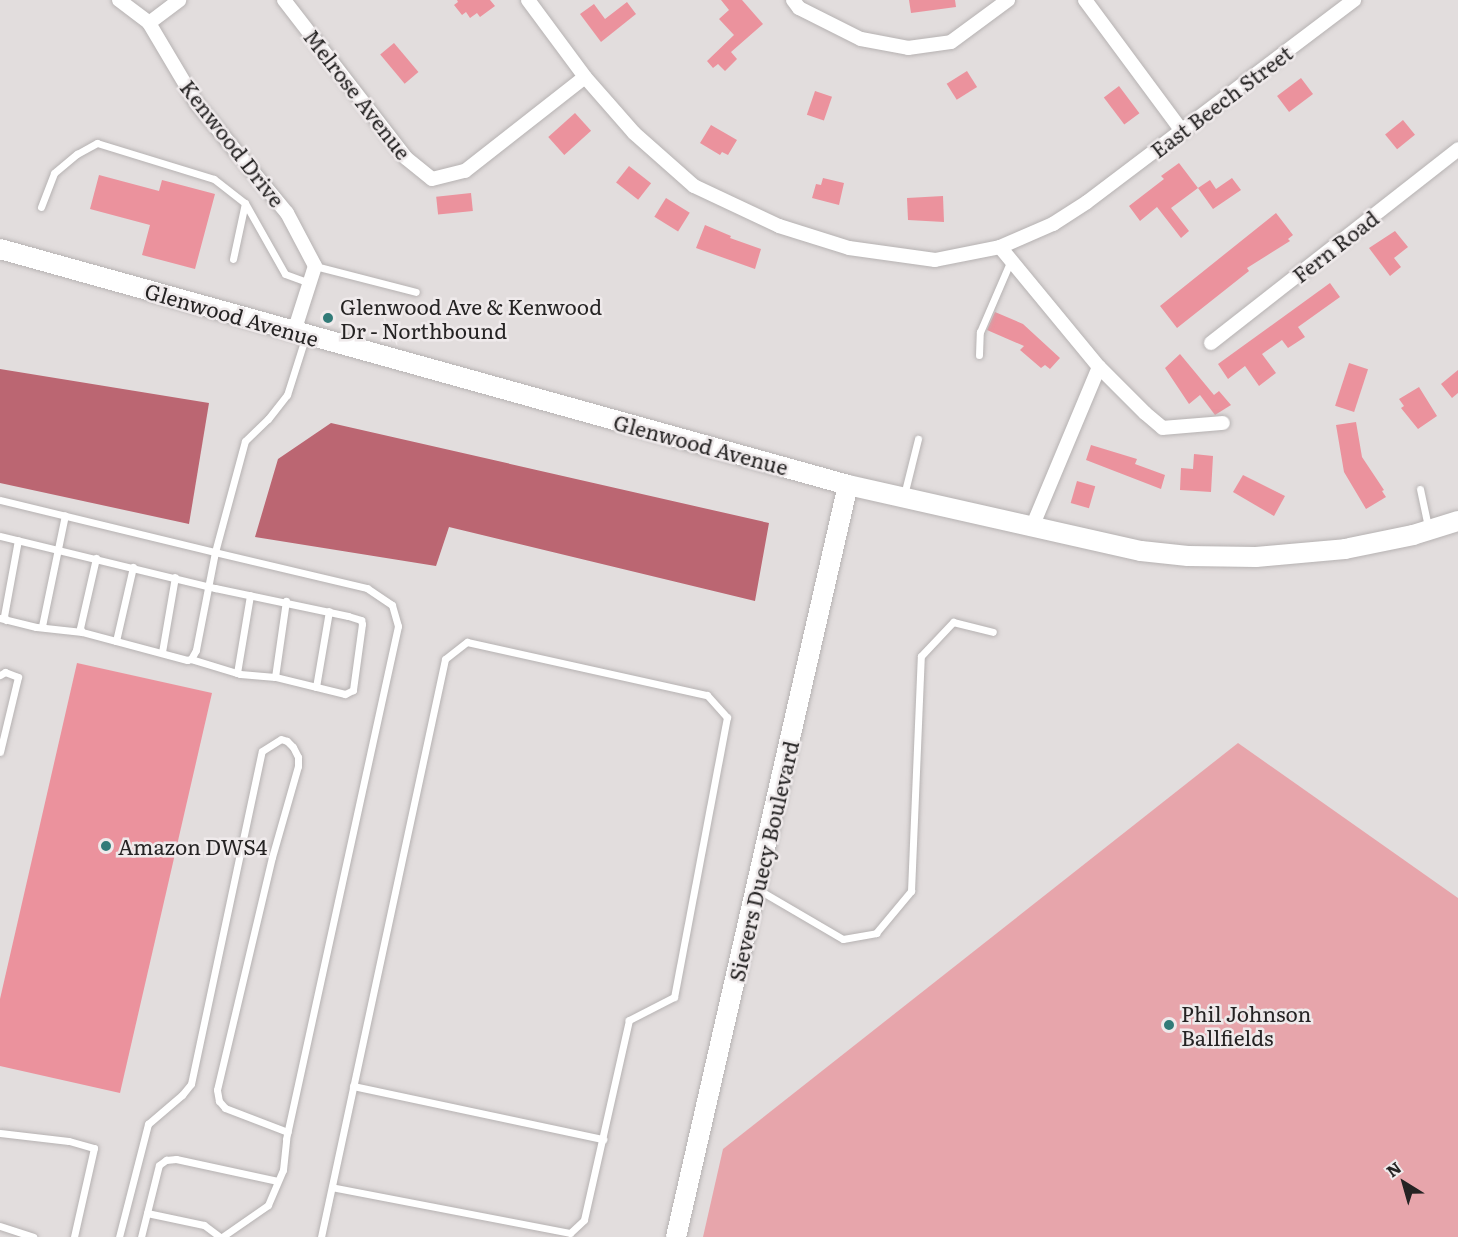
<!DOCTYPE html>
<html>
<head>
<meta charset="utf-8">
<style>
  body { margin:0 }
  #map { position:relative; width:1458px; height:1237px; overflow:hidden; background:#e2dddd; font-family:Literata,serif }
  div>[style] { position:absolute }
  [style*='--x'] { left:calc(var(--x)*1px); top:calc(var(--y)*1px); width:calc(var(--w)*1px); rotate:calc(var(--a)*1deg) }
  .green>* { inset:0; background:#e7a5ab }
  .water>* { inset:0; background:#bb6672 }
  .building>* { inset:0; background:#eb929d; transform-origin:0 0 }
  .roads { filter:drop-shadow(0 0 2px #b6b2b2) drop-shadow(0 0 2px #b6b2b2) }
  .lane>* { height:7px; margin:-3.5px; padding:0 3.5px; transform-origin:3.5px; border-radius:3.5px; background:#fff }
  .street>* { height:14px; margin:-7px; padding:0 7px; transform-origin:7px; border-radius:7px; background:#fff }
  .secondary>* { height:20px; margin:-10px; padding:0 10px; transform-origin:10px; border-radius:10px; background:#fff }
  .dots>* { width:16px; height:16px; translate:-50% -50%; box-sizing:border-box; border:3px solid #efeaeb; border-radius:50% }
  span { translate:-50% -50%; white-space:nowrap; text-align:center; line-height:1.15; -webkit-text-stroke:5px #efeaeb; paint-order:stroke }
  .street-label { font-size:21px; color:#252323 }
  .poi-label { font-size:21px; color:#252323 }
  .left { translate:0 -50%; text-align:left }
  .north { position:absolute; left:1374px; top:1153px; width:60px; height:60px; -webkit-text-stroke:4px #efeaeb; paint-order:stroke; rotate:323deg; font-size:16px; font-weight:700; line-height:24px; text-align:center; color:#252323 }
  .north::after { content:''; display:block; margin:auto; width:21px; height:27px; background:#252323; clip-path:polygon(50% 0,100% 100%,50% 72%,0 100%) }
</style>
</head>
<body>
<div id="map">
  <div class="green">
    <i style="clip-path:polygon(1238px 743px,1458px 898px,1458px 1237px,703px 1237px,723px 1149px)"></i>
  </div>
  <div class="water">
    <i style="clip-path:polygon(0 369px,209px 403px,189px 524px,0 483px)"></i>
    <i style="clip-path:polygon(331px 423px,769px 523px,755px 601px,449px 527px,436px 566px,255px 537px,278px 459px)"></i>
  </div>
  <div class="building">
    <i style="clip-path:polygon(457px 0,490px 0,495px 6px,480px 17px,477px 13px,470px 18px,466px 12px,462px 15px,454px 5px,458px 2px)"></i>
    <i style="clip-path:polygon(721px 0,742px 0,763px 24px,731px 52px,737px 59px,725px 71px,718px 64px,713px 68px,707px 61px,734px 35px,719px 19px,729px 10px)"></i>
    <i style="clip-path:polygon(909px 0,955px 0,956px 7px,911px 13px)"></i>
    <i style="clip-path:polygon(627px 2px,636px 14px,601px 42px,580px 14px,594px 4px,605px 19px)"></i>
    <i style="left:394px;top:43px;width:38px;height:18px;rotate:50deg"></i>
    <i style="left:967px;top:71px;width:19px;height:24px;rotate:58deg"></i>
    <i style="left:1301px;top:78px;width:20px;height:30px;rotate:53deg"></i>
    <i style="left:1119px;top:86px;width:34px;height:19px;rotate:53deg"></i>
    <i style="left:815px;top:91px;width:18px;height:25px;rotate:19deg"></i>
    <i style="left:575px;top:113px;width:24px;height:36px;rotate:48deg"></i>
    <i style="left:1403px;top:120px;width:19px;height:23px;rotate:51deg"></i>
    <i style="clip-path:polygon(711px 125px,737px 140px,728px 155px,722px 152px,720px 155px,700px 143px)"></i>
    <i style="clip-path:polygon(1179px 163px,1198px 188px,1171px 208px,1189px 231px,1181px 238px,1157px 207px,1140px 221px,1129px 206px,1164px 179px,1161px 176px)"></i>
    <i style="left:629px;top:166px;width:28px;height:21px;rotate:38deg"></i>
    <i style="clip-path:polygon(99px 175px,159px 191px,162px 180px,215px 194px,195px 269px,142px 255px,150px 225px,90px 209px)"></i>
    <i style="clip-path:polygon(823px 178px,844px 183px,839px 205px,812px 198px,816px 184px,821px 185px)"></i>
    <i style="clip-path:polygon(1232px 178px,1241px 190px,1213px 209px,1198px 188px,1210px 180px,1216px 189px)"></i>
    <i style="left:471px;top:193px;width:18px;height:35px;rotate:84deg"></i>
    <i style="clip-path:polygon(943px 196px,944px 222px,908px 220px,907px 198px)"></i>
    <i style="left:666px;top:198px;width:28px;height:22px;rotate:32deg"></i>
    <i style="clip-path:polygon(1276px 213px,1293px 235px,1288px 239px,1290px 241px,1247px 268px,1249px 271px,1177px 328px,1160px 306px)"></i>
    <i style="clip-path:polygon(705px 225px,731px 236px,730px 238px,761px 249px,755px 269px,696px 248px)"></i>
    <i style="clip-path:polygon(1395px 231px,1408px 247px,1394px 258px,1401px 267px,1390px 276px,1369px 248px)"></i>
    <i style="clip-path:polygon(1330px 283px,1340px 297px,1298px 327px,1305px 337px,1288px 348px,1282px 340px,1262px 354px,1276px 373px,1259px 386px,1245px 366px,1228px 379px,1218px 364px)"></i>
    <i style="clip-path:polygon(995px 312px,1023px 324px,1060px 358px,1050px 369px,1045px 365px,1041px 368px,1020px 350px,1024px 346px,987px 330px)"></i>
    <i style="clip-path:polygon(1180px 354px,1214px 395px,1219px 391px,1231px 405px,1215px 415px,1200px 395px,1189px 404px,1165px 368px)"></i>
    <i style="left:1349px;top:363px;width:20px;height:45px;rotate:18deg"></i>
    <i style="clip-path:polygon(1458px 370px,1458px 393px,1452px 398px,1441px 384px)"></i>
    <i style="clip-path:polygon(1419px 387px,1437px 416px,1418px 429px,1401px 408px,1404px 406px,1399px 399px)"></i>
    <i style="clip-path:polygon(1356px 422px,1362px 457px,1384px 490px,1382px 491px,1386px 497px,1366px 509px,1344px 472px,1336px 425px)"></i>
    <i style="clip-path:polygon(1091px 445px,1137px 459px,1135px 464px,1165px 475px,1161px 489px,1086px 460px)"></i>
    <i style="clip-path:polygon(1194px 454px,1213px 456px,1211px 492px,1180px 490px,1181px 468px,1193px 469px)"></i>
    <i style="clip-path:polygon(1243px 475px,1285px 496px,1274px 516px,1233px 492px)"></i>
    <i style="left:1077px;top:481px;width:19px;height:23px;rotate:16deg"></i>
    <i style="clip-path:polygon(77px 663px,212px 693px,120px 1093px,0 1066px,0 999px)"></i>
  </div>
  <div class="roads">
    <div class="lane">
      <i style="--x:41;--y:207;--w:36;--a:-69"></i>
      <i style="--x:54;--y:173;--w:30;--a:-40"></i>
      <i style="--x:77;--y:154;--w:23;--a:-29"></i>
      <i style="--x:97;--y:143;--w:122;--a:17.1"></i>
      <i style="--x:214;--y:179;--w:39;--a:38"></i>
      <i style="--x:245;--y:203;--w:81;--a:60.6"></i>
      <i style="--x:285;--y:274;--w:27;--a:20"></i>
      <i style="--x:233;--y:259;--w:57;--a:-77.9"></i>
      <i style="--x:315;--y:266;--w:104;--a:14.4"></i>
      <i style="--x:979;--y:355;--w:23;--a:-88"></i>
      <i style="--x:980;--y:332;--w:78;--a:-66.7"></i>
      <i style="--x:1420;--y:489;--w:40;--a:78"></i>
      <i style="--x:904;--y:495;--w:58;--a:-76"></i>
      <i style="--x:0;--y:500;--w:221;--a:13.6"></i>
      <i style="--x:215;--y:552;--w:100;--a:101"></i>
      <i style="--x:196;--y:650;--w:10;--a:119"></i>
      <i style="--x:0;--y:536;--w:221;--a:13.6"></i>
      <i style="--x:215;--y:588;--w:136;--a:11.9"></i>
      <i style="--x:348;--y:616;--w:14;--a:17"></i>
      <i style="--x:361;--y:620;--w:4;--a:76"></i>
      <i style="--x:362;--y:624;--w:67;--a:97.8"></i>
      <i style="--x:353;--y:690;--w:9;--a:153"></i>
      <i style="--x:345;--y:694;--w:72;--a:-166.3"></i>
      <i style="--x:275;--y:677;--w:35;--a:-175"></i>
      <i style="--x:240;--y:674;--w:51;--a:-163"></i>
      <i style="--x:191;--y:659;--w:4;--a:166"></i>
      <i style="--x:187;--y:660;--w:109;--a:-165.1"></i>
      <i style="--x:82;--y:632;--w:46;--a:-173.8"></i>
      <i style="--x:36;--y:627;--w:37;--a:-166"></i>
      <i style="--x:6;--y:620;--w:4;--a:-117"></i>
      <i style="--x:4;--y:616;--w:77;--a:-79.6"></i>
      <i style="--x:42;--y:626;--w:113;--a:-78.3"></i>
      <i style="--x:82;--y:632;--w:4;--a:-117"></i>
      <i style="--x:80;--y:628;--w:72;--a:-77.1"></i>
      <i style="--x:116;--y:641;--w:76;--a:-77.1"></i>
      <i style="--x:162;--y:652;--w:76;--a:-80.2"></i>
      <i style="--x:237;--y:673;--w:79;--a:-80.5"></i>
      <i style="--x:0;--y:675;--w:6;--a:-31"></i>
      <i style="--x:5;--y:672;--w:14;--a:21"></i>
      <i style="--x:18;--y:677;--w:77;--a:103.5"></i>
      <i style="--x:275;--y:677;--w:77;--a:-81.8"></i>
      <i style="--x:316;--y:687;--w:77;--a:-80.3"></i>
      <i style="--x:759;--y:890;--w:97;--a:30.3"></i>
      <i style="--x:843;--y:939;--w:34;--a:-10"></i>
      <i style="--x:876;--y:933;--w:55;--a:-50.2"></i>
      <i style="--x:911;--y:891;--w:235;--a:-87.6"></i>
      <i style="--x:921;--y:656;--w:47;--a:-46.7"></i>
      <i style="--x:953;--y:622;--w:41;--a:14"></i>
      <i style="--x:353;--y:1086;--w:256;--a:12"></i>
      <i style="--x:0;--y:1133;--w:69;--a:6.6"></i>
      <i style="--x:69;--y:1141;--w:26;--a:16"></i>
      <i style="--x:94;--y:1148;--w:91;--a:102.7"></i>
      <i style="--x:147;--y:1213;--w:58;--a:11.9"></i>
      <i style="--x:204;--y:1225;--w:20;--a:37"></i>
      <i style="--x:0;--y:1226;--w:35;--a:18"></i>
      <i style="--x:119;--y:1237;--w:117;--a:-75.6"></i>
      <i style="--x:148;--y:1124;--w:45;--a:-40.5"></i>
      <i style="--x:182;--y:1095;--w:14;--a:-51"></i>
      <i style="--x:191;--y:1084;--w:340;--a:-78"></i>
      <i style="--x:262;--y:751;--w:22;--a:-32"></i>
      <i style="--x:281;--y:739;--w:6;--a:18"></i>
      <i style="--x:287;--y:741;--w:8;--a:45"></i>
      <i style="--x:293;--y:747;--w:11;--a:63"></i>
      <i style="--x:298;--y:757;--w:9;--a:90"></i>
      <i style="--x:298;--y:766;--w:95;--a:105.9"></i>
      <i style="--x:272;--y:857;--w:239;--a:103.3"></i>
      <i style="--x:217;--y:1090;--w:11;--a:80"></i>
      <i style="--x:219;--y:1101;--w:9;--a:49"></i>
      <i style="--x:225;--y:1108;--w:67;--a:20.9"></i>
      <i style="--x:141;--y:1237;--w:74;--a:-76"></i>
      <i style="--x:159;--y:1165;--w:9;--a:-36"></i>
      <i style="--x:166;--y:1160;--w:10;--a:-6"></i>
      <i style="--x:176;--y:1159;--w:104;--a:12.2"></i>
      <i style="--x:222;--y:1237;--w:56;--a:-34.8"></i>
      <i style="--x:268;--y:1205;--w:38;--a:-67"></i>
      <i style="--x:283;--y:1170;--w:31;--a:-84"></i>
      <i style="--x:286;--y:1139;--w:525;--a:-77.68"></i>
      <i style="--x:398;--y:626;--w:22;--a:-106"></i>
      <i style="--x:392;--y:605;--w:30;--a:-146"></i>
      <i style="--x:367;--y:588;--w:156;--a:-166.7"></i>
      <i style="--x:215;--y:552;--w:115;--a:-74.9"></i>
      <i style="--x:245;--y:441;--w:32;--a:-44"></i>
      <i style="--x:268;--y:419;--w:31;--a:-52"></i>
      <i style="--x:287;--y:395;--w:63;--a:-72.4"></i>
      <i style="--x:321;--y:1237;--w:591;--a:-77.89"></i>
      <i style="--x:445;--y:659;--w:28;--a:-38"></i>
      <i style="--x:467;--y:642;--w:246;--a:12.5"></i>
      <i style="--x:707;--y:695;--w:30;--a:48"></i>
      <i style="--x:727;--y:717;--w:285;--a:100.7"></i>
      <i style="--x:674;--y:997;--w:51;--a:152.9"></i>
      <i style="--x:629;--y:1020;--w:205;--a:102.7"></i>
      <i style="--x:584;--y:1220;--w:19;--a:137"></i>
      <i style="--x:570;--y:1233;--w:242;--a:-169.1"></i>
    </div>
    <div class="street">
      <i style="--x:119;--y:0;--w:38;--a:37"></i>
      <i style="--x:149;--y:23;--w:94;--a:59.3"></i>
      <i style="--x:197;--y:104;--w:141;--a:50.5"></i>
      <i style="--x:287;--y:213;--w:60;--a:62.2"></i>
      <i style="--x:315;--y:266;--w:69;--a:107.7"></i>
      <i style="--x:284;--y:0;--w:200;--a:52.3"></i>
      <i style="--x:406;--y:158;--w:33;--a:39"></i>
      <i style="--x:432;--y:179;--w:34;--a:-14"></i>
      <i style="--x:465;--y:171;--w:152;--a:-38.1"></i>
      <i style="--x:528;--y:0;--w:96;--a:53.5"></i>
      <i style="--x:585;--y:77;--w:74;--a:48.8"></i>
      <i style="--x:634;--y:133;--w:80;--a:41.5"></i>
      <i style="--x:694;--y:186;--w:94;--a:25.2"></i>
      <i style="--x:779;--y:226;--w:73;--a:17.4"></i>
      <i style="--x:849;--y:248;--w:87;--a:7.9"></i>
      <i style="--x:935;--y:260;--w:66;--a:-11.3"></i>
      <i style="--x:1000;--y:247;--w:58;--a:-23.5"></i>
      <i style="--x:1053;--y:224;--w:40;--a:-32.9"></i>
      <i style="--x:1087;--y:202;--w:335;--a:-37.1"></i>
      <i style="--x:793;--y:0;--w:10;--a:53"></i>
      <i style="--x:799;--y:8;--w:69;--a:26.6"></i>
      <i style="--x:861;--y:39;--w:48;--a:10.8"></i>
      <i style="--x:908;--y:48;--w:43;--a:-7.9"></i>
      <i style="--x:951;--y:42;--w:71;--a:-36.4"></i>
      <i style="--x:1085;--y:0;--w:163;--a:53.5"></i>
      <i style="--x:149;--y:23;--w:38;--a:-37"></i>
      <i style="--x:1000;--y:247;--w:156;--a:50.5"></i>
      <i style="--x:1099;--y:367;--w:173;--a:112.7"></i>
      <i style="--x:1211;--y:343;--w:314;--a:-38.1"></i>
      <i style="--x:1099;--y:367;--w:65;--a:45"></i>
      <i style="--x:1145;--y:413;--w:23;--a:40"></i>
      <i style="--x:1163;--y:428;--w:60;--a:-4.8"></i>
    </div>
    <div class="secondary">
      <i style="--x:0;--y:249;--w:880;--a:15.55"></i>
      <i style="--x:848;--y:485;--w:300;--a:12.7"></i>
      <i style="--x:1141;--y:551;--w:47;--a:6.1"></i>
      <i style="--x:1188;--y:556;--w:68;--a:0.8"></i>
      <i style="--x:1256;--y:557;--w:89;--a:-5.1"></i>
      <i style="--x:1345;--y:549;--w:69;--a:-11.6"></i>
      <i style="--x:1413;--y:535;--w:47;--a:-17.3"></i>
      <i style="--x:676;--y:1237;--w:771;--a:-77.12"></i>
    </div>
  </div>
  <div class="dots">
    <i style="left:328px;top:318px;background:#327b78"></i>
    <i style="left:106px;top:846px;background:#327b78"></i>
    <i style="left:1169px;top:1025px;background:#327b78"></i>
  </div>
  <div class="street-label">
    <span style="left:358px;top:94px;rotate:52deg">Melrose Avenue</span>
    <span style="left:1221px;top:101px;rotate:-37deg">East Beech Street</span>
    <span style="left:233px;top:143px;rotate:52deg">Kenwood Drive</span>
    <span style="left:1335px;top:246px;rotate:-38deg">Fern Road</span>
    <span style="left:232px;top:314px;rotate:16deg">Glenwood Avenue</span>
    <span style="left:701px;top:444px;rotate:15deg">Glenwood Avenue</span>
    <span style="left:763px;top:861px;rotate:-77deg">Sievers Duecy Boulevard</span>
  </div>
  <div class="poi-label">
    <span class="left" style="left:340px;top:318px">Glenwood Ave &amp; Kenwood<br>Dr - Northbound</span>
    <span class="left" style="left:118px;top:846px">Amazon DWS4</span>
    <span class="left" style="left:1181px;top:1025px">Phil Johnson<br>Ballfields</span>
  </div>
  <div class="north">N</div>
</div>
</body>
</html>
